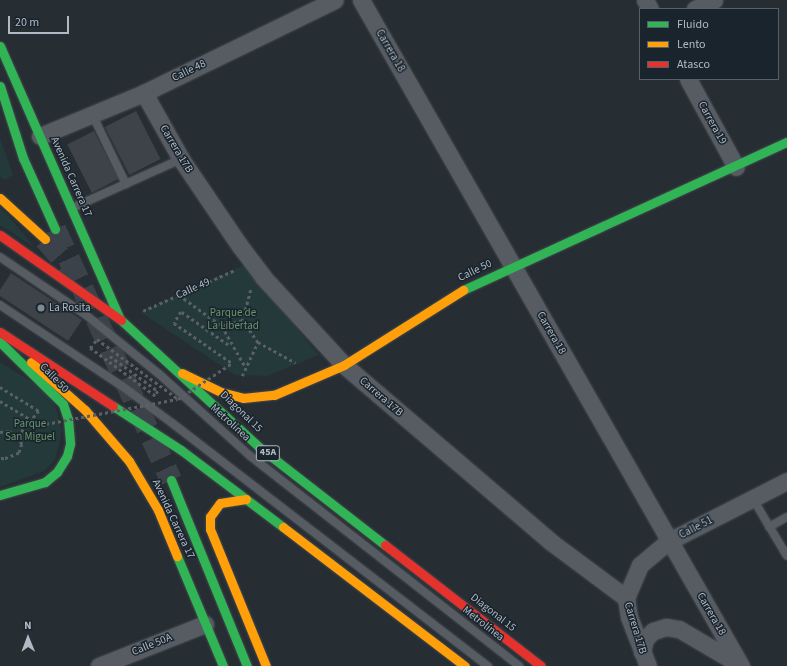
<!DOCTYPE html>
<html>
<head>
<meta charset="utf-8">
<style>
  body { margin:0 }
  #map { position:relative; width:787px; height:666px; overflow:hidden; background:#262d33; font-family:"Source Sans 3",sans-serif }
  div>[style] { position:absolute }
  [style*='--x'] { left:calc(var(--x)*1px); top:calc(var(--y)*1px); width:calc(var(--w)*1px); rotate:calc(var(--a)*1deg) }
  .green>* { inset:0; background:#243939 }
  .building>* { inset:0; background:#3d4348; transform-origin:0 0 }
  .secondary-tunnel>* { height:22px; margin-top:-11px; transform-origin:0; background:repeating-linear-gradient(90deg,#3b4249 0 22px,transparent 0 33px) }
  .primary-tunnel>* { height:22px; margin-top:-11px; transform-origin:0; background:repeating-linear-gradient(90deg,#3b4249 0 22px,transparent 0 33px) }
  .path>* { height:2.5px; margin-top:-1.25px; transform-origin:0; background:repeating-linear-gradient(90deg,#5a6065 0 3px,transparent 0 6px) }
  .roads { filter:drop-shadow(0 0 1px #44494e) drop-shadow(0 0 1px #44494e) }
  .lane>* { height:8px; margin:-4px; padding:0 4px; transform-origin:4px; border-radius:4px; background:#565c61 }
  .street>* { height:17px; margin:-8.5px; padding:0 8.5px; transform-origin:8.5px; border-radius:8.5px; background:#565c61 }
  .fast>* { height:9px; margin:-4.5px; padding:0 4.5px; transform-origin:4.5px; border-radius:4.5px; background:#30b455 }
  .slow>* { height:9px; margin:-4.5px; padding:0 4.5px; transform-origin:4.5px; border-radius:4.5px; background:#ff9f0a }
  .jam>* { height:9px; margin:-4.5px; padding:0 4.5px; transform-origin:4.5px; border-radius:4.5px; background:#e5322d }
  .path-bridge>* { height:2.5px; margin-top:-1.25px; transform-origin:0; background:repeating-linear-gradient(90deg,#5a6065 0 3px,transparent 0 6px) }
  .dots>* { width:11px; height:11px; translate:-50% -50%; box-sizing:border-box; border:2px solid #1a242d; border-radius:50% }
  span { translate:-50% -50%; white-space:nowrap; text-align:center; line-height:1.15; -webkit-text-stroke:3px #1a242d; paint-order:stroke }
  .shield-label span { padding:1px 3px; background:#1a242d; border:1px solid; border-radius:3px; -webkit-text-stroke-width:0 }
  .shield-label { font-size:10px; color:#afbac5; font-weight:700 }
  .street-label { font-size:11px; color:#afbac5 }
  .poi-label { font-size:11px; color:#afbac5 }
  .left { translate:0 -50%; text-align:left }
  .park-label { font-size:11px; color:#66966b }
  .legend { position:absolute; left:639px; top:8px; width:140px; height:72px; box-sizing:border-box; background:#1a242d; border:1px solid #56606a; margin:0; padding:5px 7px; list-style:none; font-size:12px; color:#afbac5 }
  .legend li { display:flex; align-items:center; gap:8px; height:20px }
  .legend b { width:20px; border:1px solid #56606a }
  .north { position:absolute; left:8px; top:618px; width:40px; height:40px; -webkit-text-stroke:3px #1a242d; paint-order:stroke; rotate:359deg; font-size:11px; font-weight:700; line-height:16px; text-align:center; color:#afbac5 }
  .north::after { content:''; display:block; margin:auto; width:14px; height:18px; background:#afbac5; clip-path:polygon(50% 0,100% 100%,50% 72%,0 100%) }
  .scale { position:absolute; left:8px; top:16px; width:61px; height:18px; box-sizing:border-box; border:2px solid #afbac5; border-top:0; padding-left:5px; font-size:12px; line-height:14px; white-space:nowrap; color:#afbac5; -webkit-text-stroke:3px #1a242d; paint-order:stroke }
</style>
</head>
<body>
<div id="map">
  <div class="green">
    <i style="clip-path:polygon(0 138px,13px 175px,5px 180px,0 177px)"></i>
    <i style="clip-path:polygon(0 208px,9px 216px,35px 248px,0 225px)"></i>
    <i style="clip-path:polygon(244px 265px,319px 355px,267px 376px,235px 375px,140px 312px)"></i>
    <i style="clip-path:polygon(0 362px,45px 390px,56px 408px,62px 431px,55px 460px,44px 471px,0 487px)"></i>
  </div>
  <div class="building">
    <i style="left:136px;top:111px;width:54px;height:35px;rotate:63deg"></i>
    <i style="left:94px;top:131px;width:54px;height:30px;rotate:63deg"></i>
    <i style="clip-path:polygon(11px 273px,82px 320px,68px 341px,0 296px,0 290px)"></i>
  </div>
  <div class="secondary-tunnel">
    <i style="--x:55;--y:229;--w:277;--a:65.2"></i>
  </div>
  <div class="primary-tunnel">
    <i style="--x:45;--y:239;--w:48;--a:49.3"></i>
  </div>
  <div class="path">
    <i style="--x:251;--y:290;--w:31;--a:105"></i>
    <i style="--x:243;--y:320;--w:27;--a:56"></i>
    <i style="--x:258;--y:342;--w:43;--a:28.9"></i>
    <i style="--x:179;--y:295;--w:53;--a:35.8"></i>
    <i style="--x:222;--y:326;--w:48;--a:60.3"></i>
    <i style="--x:143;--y:311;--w:101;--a:-24"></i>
    <i style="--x:222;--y:326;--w:22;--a:-16"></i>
    <i style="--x:228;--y:345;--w:57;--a:-144.9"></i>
    <i style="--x:181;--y:312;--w:13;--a:122"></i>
    <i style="--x:174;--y:323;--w:70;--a:34.6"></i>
    <i style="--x:242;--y:376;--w:38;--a:-65"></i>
    <i style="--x:0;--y:387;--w:46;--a:31.6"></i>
    <i style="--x:39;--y:411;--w:33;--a:130"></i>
    <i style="--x:0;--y:432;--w:9;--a:-6"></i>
    <i style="--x:9;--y:431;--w:10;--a:29"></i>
    <i style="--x:18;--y:436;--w:9;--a:63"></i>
    <i style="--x:22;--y:444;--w:9;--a:108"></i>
    <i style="--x:19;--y:453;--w:16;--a:158"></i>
    <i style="--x:4;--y:459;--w:4;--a:-166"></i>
  </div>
  <div class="roads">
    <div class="lane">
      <i style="--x:92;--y:114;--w:78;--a:64.1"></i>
      <i style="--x:72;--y:208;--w:120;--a:-24.2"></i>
      <i style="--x:0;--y:257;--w:104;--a:34"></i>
      <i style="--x:86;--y:315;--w:92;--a:38.9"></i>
      <i style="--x:158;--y:373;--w:122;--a:42"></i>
      <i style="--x:249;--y:455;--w:343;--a:38"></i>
      <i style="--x:0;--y:305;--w:146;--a:33.6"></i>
      <i style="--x:122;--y:386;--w:62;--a:36.5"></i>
      <i style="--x:172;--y:423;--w:399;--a:37.6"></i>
      <i style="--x:753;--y:499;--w:66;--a:59.2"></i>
      <i style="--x:769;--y:527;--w:21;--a:-29"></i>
    </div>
    <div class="street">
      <i style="--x:361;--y:0;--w:767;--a:60.29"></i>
      <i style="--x:645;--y:0;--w:10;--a:61"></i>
      <i style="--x:695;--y:9;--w:21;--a:-25"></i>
      <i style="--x:688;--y:79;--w:100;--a:61.4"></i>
      <i style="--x:144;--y:93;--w:76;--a:60.7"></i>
      <i style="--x:181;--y:159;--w:105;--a:55.9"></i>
      <i style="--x:240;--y:246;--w:39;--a:53"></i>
      <i style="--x:263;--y:277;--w:120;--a:47.4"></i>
      <i style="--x:344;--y:365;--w:272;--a:40.5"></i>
      <i style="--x:551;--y:542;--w:94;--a:36.7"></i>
      <i style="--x:40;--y:136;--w:113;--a:-22.5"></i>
      <i style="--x:144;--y:93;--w:212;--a:-26"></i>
      <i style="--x:642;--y:652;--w:13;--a:-77"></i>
      <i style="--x:645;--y:639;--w:11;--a:-45"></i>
      <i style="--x:653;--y:631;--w:14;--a:-17"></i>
      <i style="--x:666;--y:627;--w:13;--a:9"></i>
      <i style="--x:679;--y:629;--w:71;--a:30.5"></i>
      <i style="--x:99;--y:666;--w:114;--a:-21.6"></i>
      <i style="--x:648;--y:666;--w:53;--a:-111.2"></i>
      <i style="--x:629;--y:617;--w:19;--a:-99"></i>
      <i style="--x:626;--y:598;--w:36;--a:-67"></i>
      <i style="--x:640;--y:565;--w:38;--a:-40"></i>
      <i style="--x:669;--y:541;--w:132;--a:-27"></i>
    </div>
    <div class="fast">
      <i style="--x:0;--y:46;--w:298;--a:66.3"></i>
      <i style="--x:0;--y:86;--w:76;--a:72.3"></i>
      <i style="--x:23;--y:158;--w:78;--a:65.7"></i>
      <i style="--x:463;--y:290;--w:356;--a:-24.6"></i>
      <i style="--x:121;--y:320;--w:188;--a:42.6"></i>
      <i style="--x:259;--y:447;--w:160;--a:37.9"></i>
      <i style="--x:0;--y:342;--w:88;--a:44.5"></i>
      <i style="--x:63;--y:404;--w:16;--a:72"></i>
      <i style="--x:68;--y:419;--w:25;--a:85"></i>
      <i style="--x:70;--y:444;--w:12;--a:104"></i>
      <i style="--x:67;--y:456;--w:19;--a:122"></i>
      <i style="--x:57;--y:472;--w:16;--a:140"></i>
      <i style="--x:45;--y:482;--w:47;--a:163.9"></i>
      <i style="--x:113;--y:406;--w:81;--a:32.9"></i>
      <i style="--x:181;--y:450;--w:128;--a:37"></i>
      <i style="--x:171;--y:480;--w:201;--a:67.8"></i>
      <i style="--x:177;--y:556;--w:119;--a:67.3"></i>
    </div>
    <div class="slow">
      <i style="--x:0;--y:198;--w:61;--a:42.3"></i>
      <i style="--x:31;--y:362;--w:72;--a:41.6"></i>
      <i style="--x:85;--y:410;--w:67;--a:49.2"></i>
      <i style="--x:129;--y:461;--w:57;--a:59.4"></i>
      <i style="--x:158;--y:510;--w:50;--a:67.6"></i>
      <i style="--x:182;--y:373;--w:43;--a:26"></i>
      <i style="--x:221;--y:392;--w:23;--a:15"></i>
      <i style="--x:243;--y:398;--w:31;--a:-6"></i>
      <i style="--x:274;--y:395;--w:76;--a:-23.2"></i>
      <i style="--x:344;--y:365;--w:141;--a:-32.2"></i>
      <i style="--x:246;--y:499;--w:26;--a:171"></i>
      <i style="--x:220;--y:503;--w:17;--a:126"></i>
      <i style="--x:210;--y:517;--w:12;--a:90"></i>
      <i style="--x:210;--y:529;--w:148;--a:67.8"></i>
      <i style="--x:283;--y:527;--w:229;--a:37.4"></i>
    </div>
    <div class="jam">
      <i style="--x:0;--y:235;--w:148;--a:35.1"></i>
      <i style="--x:0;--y:332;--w:135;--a:33.2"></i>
      <i style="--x:385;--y:545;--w:197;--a:37.8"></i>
    </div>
  </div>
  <div class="path-bridge">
    <i style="--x:110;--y:356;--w:59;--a:36.1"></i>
    <i style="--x:158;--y:391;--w:6;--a:121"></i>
    <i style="--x:155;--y:396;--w:81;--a:-143.6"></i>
    <i style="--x:90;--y:348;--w:11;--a:-52"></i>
    <i style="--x:97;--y:339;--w:101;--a:36.5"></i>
    <i style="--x:0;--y:401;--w:47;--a:31"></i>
    <i style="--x:40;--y:425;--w:140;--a:-10.7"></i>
    <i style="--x:178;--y:399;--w:65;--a:-33.7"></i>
  </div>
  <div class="dots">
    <i style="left:41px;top:308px;background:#7f8992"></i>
  </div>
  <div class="shield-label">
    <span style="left:268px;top:453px">45A</span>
  </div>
  <div class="street-label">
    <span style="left:390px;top:51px;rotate:60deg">Carrera 18</span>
    <span style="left:189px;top:71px;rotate:-26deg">Calle 48</span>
    <span style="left:712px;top:123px;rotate:61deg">Carrera 19</span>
    <span style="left:176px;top:149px;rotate:59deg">Carrera 17B</span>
    <span style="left:71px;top:177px;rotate:66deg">Avenida Carrera 17</span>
    <span style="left:475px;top:271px;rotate:-26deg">Calle 50</span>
    <span style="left:193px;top:289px;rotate:-24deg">Calle 49</span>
    <span style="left:551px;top:333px;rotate:60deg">Carrera 18</span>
    <span style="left:54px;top:378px;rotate:46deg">Calle 50</span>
    <span style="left:381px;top:397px;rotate:41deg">Carrera 17B</span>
    <span style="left:241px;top:412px;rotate:44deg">Diagonal 15</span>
    <span style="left:230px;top:423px;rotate:42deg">Metrolínea</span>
    <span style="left:173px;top:519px;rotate:65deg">Avenida Carrera 17</span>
    <span style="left:696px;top:528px;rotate:-27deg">Calle 51</span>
    <span style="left:493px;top:613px;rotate:38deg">Diagonal 15</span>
    <span style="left:711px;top:614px;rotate:60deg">Carrera 18</span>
    <span style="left:483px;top:624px;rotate:38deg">Metrolínea</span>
    <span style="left:635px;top:628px;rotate:73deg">Carrera 17B</span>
    <span style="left:152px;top:645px;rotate:-22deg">Calle 50A</span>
  </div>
  <div class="poi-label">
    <span class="left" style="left:49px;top:308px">La Rosita</span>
  </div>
  <div class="park-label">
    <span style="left:233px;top:320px">Parque de<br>La Libertad</span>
    <span style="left:30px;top:431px">Parque<br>San Miguel</span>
  </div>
  <ul class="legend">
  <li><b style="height:5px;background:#30b455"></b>Fluido</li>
  <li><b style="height:5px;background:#ff9f0a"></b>Lento</li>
  <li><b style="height:5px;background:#e5322d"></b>Atasco</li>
  </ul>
  <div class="north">N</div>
  <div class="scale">20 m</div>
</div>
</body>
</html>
